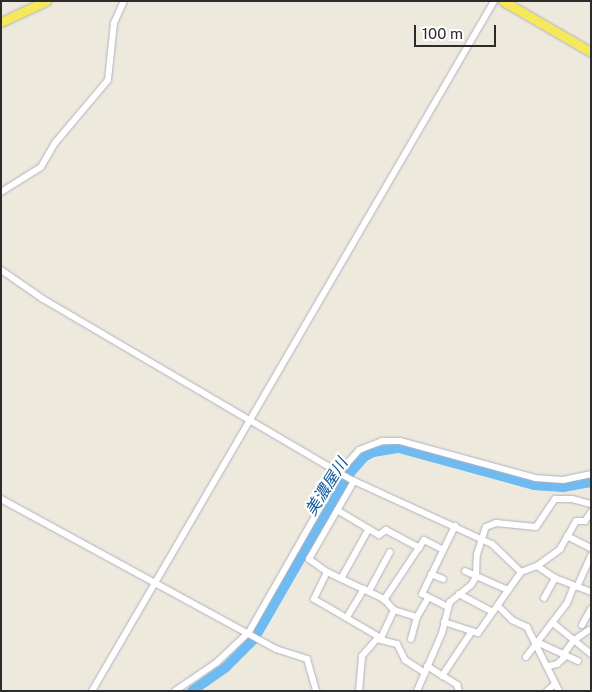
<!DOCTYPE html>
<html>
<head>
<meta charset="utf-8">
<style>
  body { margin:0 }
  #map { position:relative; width:592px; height:692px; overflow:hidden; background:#ede9dd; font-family:"Public Sans","Noto Sans JP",sans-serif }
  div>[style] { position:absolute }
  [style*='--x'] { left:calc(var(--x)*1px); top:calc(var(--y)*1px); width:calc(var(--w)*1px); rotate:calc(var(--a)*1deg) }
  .river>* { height:10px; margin:-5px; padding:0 5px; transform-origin:5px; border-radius:5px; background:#6dbbf2 }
  .roads { filter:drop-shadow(0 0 1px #b1b1bf) drop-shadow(0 0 1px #b1b1bf) }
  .minor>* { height:6px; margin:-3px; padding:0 3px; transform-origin:3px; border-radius:3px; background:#fff }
  .major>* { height:9px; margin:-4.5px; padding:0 4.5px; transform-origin:4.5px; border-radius:4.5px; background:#f5e85b }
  span { translate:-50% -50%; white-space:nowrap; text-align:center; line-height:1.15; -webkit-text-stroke:4px #fff; paint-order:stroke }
  .water-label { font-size:16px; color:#0956a1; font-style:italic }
  .frame { position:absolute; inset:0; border:2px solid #2b2b2b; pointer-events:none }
  .scale { position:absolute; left:414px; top:25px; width:82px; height:22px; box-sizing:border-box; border:2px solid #2b2b2b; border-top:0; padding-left:6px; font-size:15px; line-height:18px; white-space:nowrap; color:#2b2b2b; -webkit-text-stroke:4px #fff; paint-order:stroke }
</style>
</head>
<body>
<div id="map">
  <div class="river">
    <i style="--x:192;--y:691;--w:42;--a:-35.2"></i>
    <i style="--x:226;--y:667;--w:40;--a:-45"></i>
    <i style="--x:254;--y:639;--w:192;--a:-60"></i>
    <i style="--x:350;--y:473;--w:21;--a:-49"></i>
    <i style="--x:364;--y:457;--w:10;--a:-29"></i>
    <i style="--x:373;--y:452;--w:26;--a:-9"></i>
    <i style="--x:399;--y:448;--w:140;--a:15.3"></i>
    <i style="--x:534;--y:485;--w:29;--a:4"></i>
    <i style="--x:563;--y:487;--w:28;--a:-10"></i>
  </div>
  <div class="roads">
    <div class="minor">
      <i style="--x:1;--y:192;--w:47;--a:-32"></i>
      <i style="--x:41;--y:167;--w:28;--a:-60"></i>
      <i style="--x:55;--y:143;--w:82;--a:-49.9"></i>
      <i style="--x:108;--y:80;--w:57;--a:-84"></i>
      <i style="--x:114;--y:23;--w:24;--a:-66"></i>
      <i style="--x:1;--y:270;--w:51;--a:34.6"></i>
      <i style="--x:43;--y:299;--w:358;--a:30.4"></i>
      <i style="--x:352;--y:480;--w:154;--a:24.6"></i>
      <i style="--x:492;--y:544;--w:40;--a:44"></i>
      <i style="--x:521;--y:572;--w:17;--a:-21"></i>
      <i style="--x:537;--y:566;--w:22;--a:34"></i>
      <i style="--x:555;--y:578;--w:39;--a:21"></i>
      <i style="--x:354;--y:481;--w:90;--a:120"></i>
      <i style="--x:309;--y:559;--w:22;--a:36"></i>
      <i style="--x:327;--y:572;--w:63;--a:25.3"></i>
      <i style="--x:384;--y:599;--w:15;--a:48"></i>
      <i style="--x:394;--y:610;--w:24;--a:17"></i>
      <i style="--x:417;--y:617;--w:22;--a:-60"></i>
      <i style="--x:1;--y:499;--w:313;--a:28.6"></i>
      <i style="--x:276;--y:649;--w:33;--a:18"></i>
      <i style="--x:307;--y:659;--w:33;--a:74"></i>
      <i style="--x:337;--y:510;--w:49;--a:30.8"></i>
      <i style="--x:379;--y:535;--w:9;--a:-36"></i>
      <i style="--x:386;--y:530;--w:38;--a:28"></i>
      <i style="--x:567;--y:536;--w:27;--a:27"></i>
      <i style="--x:537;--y:566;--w:29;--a:-36"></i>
      <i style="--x:560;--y:549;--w:32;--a:-60"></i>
      <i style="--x:576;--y:521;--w:9;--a:0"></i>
      <i style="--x:585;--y:521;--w:11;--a:-56"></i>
      <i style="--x:465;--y:571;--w:47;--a:23.8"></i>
      <i style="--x:327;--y:572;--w:30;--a:116"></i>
      <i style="--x:314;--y:599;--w:78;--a:30.2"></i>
      <i style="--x:381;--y:638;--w:31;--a:-65"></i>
      <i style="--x:431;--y:574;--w:13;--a:23"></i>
      <i style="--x:342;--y:577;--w:54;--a:-61"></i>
      <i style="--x:577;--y:587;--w:34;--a:-66"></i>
      <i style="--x:369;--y:591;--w:44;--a:-61.7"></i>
      <i style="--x:459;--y:594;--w:38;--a:28"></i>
      <i style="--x:544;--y:598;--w:23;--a:-61"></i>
      <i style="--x:384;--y:600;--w:72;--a:-56.3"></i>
      <i style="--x:424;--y:540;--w:20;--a:27"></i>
      <i style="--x:448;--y:607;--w:29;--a:-153"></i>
      <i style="--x:422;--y:594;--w:76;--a:-64.1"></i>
      <i style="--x:499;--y:607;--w:18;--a:45"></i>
      <i style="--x:512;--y:620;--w:17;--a:25"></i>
      <i style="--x:527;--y:627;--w:72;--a:63.4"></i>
      <i style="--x:347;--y:617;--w:33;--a:-59"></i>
      <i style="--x:444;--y:622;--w:36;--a:18"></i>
      <i style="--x:478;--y:633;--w:75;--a:-54.8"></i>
      <i style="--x:553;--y:623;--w:49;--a:39.2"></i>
      <i style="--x:582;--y:625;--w:18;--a:-61"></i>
      <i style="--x:411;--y:639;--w:23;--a:-75"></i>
      <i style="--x:539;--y:643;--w:43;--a:24.8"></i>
      <i style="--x:563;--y:655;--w:17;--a:-54"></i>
      <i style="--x:573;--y:641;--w:19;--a:-35"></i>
      <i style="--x:526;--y:657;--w:68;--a:-52.8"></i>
      <i style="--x:567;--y:603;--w:18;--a:-68"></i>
      <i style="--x:427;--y:666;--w:36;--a:32"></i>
      <i style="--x:457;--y:685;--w:6;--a:72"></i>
      <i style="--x:549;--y:666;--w:8;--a:-14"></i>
      <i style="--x:557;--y:664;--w:12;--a:-42"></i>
      <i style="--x:442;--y:676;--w:54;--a:-56.3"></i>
      <i style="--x:92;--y:691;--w:799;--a:-59.77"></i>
      <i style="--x:175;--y:691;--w:50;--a:-34.3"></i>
      <i style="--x:216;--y:663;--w:45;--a:-43.2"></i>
      <i style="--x:249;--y:632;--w:188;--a:-60.3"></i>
      <i style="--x:342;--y:469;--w:25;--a:-48"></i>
      <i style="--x:359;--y:450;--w:25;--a:-21"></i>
      <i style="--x:382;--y:441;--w:18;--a:0"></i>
      <i style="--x:400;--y:441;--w:140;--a:15.3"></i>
      <i style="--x:535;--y:478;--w:28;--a:4"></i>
      <i style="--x:563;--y:480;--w:29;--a:-12"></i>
      <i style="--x:359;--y:691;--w:35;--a:-85"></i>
      <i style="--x:362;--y:656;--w:23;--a:-49"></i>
      <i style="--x:377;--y:639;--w:21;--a:14"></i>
      <i style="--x:397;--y:644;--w:18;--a:63"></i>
      <i style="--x:405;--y:660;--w:24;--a:33"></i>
      <i style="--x:417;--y:691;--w:63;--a:-66.7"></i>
      <i style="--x:442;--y:633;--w:32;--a:-76"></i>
      <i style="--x:450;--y:602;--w:27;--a:-39"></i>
      <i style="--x:471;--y:585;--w:9;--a:-58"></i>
      <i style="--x:476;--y:577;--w:23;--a:-88"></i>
      <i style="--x:477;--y:554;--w:28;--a:-72"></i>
      <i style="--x:486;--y:527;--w:11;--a:-22"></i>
      <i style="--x:496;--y:523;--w:40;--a:5.7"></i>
      <i style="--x:536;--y:527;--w:34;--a:-56"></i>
      <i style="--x:555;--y:499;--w:17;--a:0"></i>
      <i style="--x:572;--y:499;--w:20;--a:15"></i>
      <i style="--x:547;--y:691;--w:11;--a:-41"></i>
    </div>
    <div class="major">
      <i style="--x:503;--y:1;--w:102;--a:30.1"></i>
      <i style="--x:1;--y:22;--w:50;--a:-25"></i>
    </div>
  </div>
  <div class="water-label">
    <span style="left:327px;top:487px;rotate:-58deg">美濃屋川</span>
  </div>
  <div class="frame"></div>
  <div class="scale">100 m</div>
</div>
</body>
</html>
